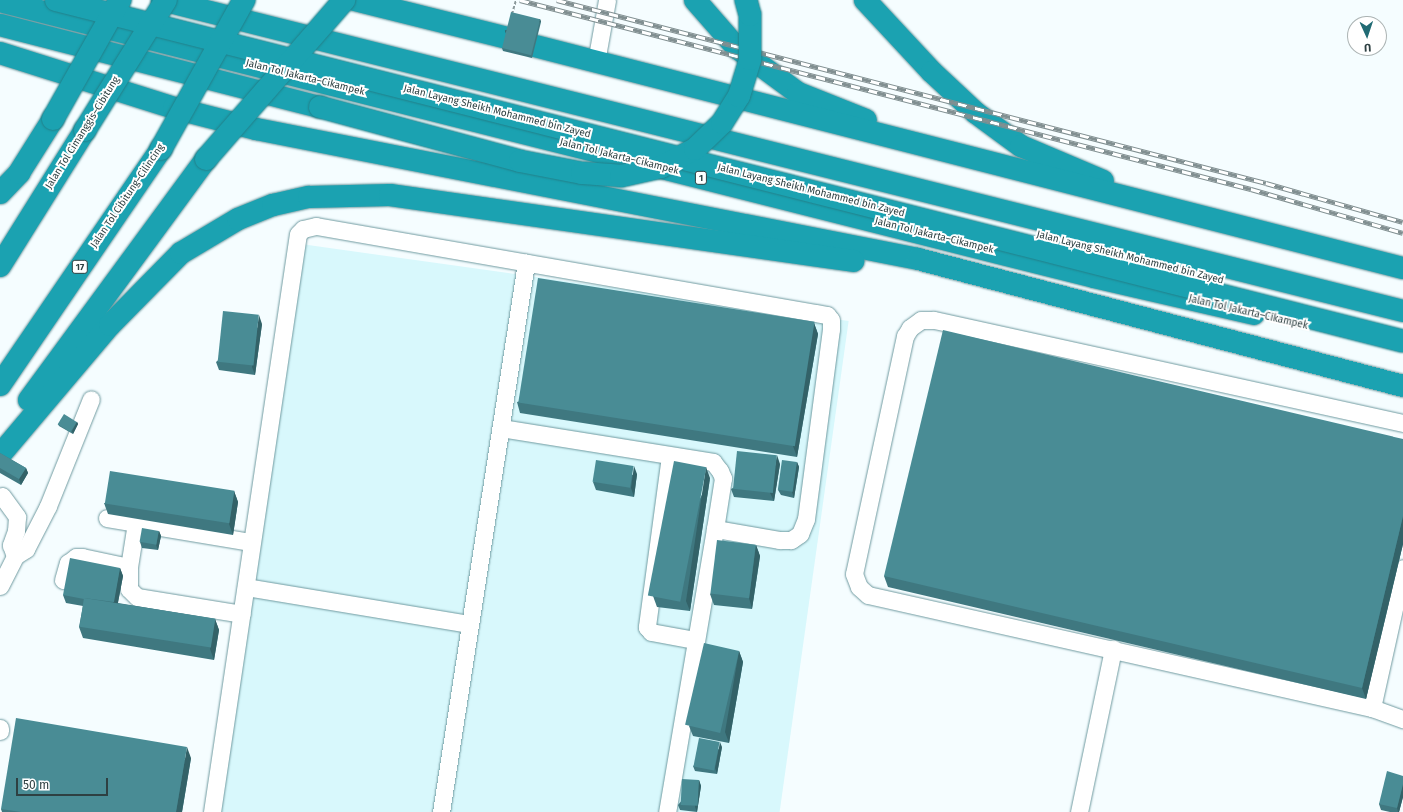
<!DOCTYPE html>
<html>
<head>
<meta charset="utf-8">
<style>
  body { margin:0 }
  #map { position:relative; width:1403px; height:812px; overflow:hidden; background:#f5fdff; font-family:"Fira Sans",sans-serif }
  div>[style] { position:absolute }
  [style*='--x'] { left:calc(var(--x)*1px); top:calc(var(--y)*1px); width:calc(var(--w)*1px); rotate:calc(var(--a)*1deg) }
  .built>* { inset:0; background:#d8f8fc; transform-origin:0 0 }
  .path>* { height:2px; margin-top:-1px; transform-origin:0; background:repeating-linear-gradient(90deg,#8b999b 0 3px,transparent 0 5px) }
  .roads { filter:drop-shadow(0 0 1px #6f9aa0) drop-shadow(0 0 1px #6f9aa0) }
  .minor>* { height:17px; margin:-8.5px; padding:0 8.5px; transform-origin:8.5px; border-radius:8.5px; background:#fff }
  .highway>* { height:22px; margin:-11px; padding:0 11px; transform-origin:11px; border-radius:11px; background:#1ba2b1 }
  .rail>* { height:4.5px; margin-top:-2.25px; transform-origin:0; background:repeating-linear-gradient(90deg,#fff 0 9px,#818f91 0 18px); box-sizing:border-box; border-block:1px solid #818f91 }
  .bridges { filter:drop-shadow(0 0 1px #22808a) drop-shadow(0 0 1px #22808a) }
  .highway-bridge>* { height:22px; margin:-11px; padding:0 11px; transform-origin:11px; border-radius:11px; background:#1ba2b1 }
  .wall>* { inset:0; background:#3f7880 }
  .shaded-wall>* { inset:0; background:#336268; transform-origin:0 0 }
  .building>* { inset:0; background:#498c95; transform-origin:0 0 }
  span { translate:-50% -50%; white-space:nowrap; text-align:center; line-height:1.15; -webkit-text-stroke:4px #fff; paint-order:stroke }
  .shield-label span { padding:1px 3px; background:#fff; border:1px solid; border-radius:3px; -webkit-text-stroke-width:0 }
  .shield-label { font-size:9px; color:#2e4042; font-weight:700 }
  .street-label { font-size:10px; color:#2e4042 }
  .north { position:absolute; left:1347px; top:16px; width:40px; height:40px; box-sizing:border-box; background:#fff; border:1px solid #abb3b3; border-radius:50%; rotate:177deg; font-size:11px; font-weight:700; line-height:16px; text-align:center; color:#2e4042 }
  .north::after { content:''; display:block; margin:auto; width:14px; height:18px; background:#216b74; clip-path:polygon(50% 0,100% 100%,50% 72%,0 100%) }
  .scale { position:absolute; left:16px; top:778px; width:92px; height:18px; box-sizing:border-box; border:2px solid #2e4042; border-top:0; padding-left:5px; font-size:12px; line-height:14px; white-space:nowrap; color:#2e4042; -webkit-text-stroke:3px #fff; paint-order:stroke }
</style>
</head>
<body>
<div id="map">
  <div class="built">
    <i style="left:301px;top:244px;width:553px;height:574px;rotate:8deg"></i>
  </div>
  <div class="path">
    <i style="--x:512;--y:14;--w:15;--a:-74"></i>
  </div>
  <div class="roads">
    <div class="minor">
      <i style="--x:596;--y:62;--w:63;--a:-79.9"></i>
      <i style="--x:1403;--y:423;--w:481;--a:-167.6"></i>
      <i style="--x:933;--y:320;--w:12;--a:180"></i>
      <i style="--x:921;--y:320;--w:14;--a:144"></i>
      <i style="--x:910;--y:328;--w:9;--a:122"></i>
      <i style="--x:905;--y:336;--w:243;--a:102.1"></i>
      <i style="--x:854;--y:574;--w:14;--a:69"></i>
      <i style="--x:859;--y:587;--w:12;--a:42"></i>
      <i style="--x:868;--y:595;--w:517;--a:12.64"></i>
      <i style="--x:1372;--y:708;--w:33;--a:20"></i>
      <i style="--x:501;--y:428;--w:215;--a:9.1"></i>
      <i style="--x:713;--y:462;--w:11;--a:52"></i>
      <i style="--x:720;--y:471;--w:8;--a:67"></i>
      <i style="--x:723;--y:478;--w:52;--a:98.9"></i>
      <i style="--x:715;--y:529;--w:287;--a:99.6"></i>
      <i style="--x:670;--y:456;--w:173;--a:97.7"></i>
      <i style="--x:647;--y:627;--w:6;--a:51"></i>
      <i style="--x:651;--y:632;--w:45;--a:10.3"></i>
      <i style="--x:2;--y:496;--w:26;--a:54"></i>
      <i style="--x:17;--y:517;--w:14;--a:94"></i>
      <i style="--x:16;--y:531;--w:15;--a:110"></i>
      <i style="--x:11;--y:545;--w:12;--a:70"></i>
      <i style="--x:107;--y:518;--w:146;--a:9.5"></i>
      <i style="--x:129;--y:567;--w:45;--a:-81"></i>
      <i style="--x:63;--y:580;--w:18;--a:-74"></i>
      <i style="--x:68;--y:563;--w:10;--a:-37"></i>
      <i style="--x:76;--y:557;--w:6;--a:0"></i>
      <i style="--x:82;--y:557;--w:48;--a:12"></i>
      <i style="--x:129;--y:567;--w:22;--a:90"></i>
      <i style="--x:129;--y:589;--w:11;--a:45"></i>
      <i style="--x:137;--y:597;--w:106;--a:9.2"></i>
      <i style="--x:0;--y:586;--w:34;--a:-63"></i>
      <i style="--x:15;--y:556;--w:13;--a:-32"></i>
      <i style="--x:26;--y:549;--w:48;--a:-62.9"></i>
      <i style="--x:48;--y:506;--w:115;--a:-68.1"></i>
      <i style="--x:246;--y:587;--w:226;--a:9.4"></i>
      <i style="--x:1372;--y:708;--w:143;--a:-77.5"></i>
      <i style="--x:0;--y:731;--w:3;--a:-90"></i>
      <i style="--x:212;--y:812;--w:584;--a:-81.54"></i>
      <i style="--x:298;--y:234;--w:7;--a:-45"></i>
      <i style="--x:303;--y:229;--w:13;--a:-13"></i>
      <i style="--x:316;--y:226;--w:519;--a:9.88"></i>
      <i style="--x:827;--y:315;--w:6;--a:51"></i>
      <i style="--x:831;--y:320;--w:9;--a:90"></i>
      <i style="--x:831;--y:329;--w:192;--a:97.5"></i>
      <i style="--x:806;--y:519;--w:16;--a:112"></i>
      <i style="--x:800;--y:534;--w:11;--a:146"></i>
      <i style="--x:791;--y:540;--w:12;--a:180"></i>
      <i style="--x:779;--y:540;--w:65;--a:-170.2"></i>
      <i style="--x:441;--y:812;--w:556;--a:-81.2"></i>
      <i style="--x:1079;--y:812;--w:167;--a:-78.2"></i>
    </div>
    <div class="highway">
      <i style="--x:162;--y:0;--w:1279;--a:14.07"></i>
      <i style="--x:355;--y:0;--w:157;--a:14"></i>
      <i style="--x:695;--y:0;--w:64;--a:48.8"></i>
      <i style="--x:737;--y:48;--w:76;--a:36.4"></i>
      <i style="--x:798;--y:93;--w:73;--a:21.7"></i>
      <i style="--x:865;--y:0;--w:98;--a:47.1"></i>
      <i style="--x:932;--y:72;--w:60;--a:43"></i>
      <i style="--x:976;--y:113;--w:56;--a:36.3"></i>
      <i style="--x:1021;--y:146;--w:89;--a:23.1"></i>
      <i style="--x:0;--y:1;--w:1128;--a:14.16"></i>
      <i style="--x:1094;--y:277;--w:164;--a:13"></i>
      <i style="--x:0;--y:25;--w:330;--a:14.4"></i>
      <i style="--x:535;--y:46;--w:896;--a:14.35"></i>
      <i style="--x:0;--y:53;--w:182;--a:17.5"></i>
      <i style="--x:174;--y:108;--w:85;--a:14.4"></i>
      <i style="--x:256;--y:129;--w:675;--a:11.11"></i>
      <i style="--x:918;--y:259;--w:501;--a:14.67"></i>
      <i style="--x:0;--y:193;--w:28;--a:-46"></i>
      <i style="--x:19;--y:173;--w:64;--a:-57.8"></i>
      <i style="--x:0;--y:266;--w:160;--a:-58"></i>
      <i style="--x:0;--y:385;--w:286;--a:-55.7"></i>
      <i style="--x:29;--y:400;--w:299;--a:-53.7"></i>
      <i style="--x:0;--y:455;--w:170;--a:-49.8"></i>
      <i style="--x:110;--y:325;--w:101;--a:-45.4"></i>
      <i style="--x:181;--y:253;--w:66;--a:-30.8"></i>
      <i style="--x:238;--y:219;--w:38;--a:-22"></i>
      <i style="--x:273;--y:205;--w:37;--a:-13"></i>
      <i style="--x:309;--y:197;--w:81;--a:-1.4"></i>
      <i style="--x:390;--y:195;--w:468;--a:8.1"></i>
    </div>
  </div>
  <div class="rail">
    <i style="--x:520;--y:0;--w:755;--a:14.5"></i>
    <i style="--x:1251;--y:189;--w:158;--a:16.1"></i>
    <i style="--x:557;--y:0;--w:732;--a:14.47"></i>
    <i style="--x:1266;--y:183;--w:142;--a:15.9"></i>
  </div>
  <div class="bridges">
    <div class="highway-bridge">
      <i style="--x:56;--y:0;--w:1389;--a:14.21"></i>
      <i style="--x:320;--y:107;--w:207;--a:15.1"></i>
      <i style="--x:520;--y:161;--w:63;--a:11"></i>
      <i style="--x:582;--y:173;--w:39;--a:4"></i>
      <i style="--x:621;--y:176;--w:41;--a:-12.7"></i>
      <i style="--x:661;--y:167;--w:38;--a:-28"></i>
      <i style="--x:695;--y:149;--w:37;--a:-44"></i>
      <i style="--x:722;--y:123;--w:32;--a:-58"></i>
      <i style="--x:739;--y:96;--w:39;--a:-73"></i>
      <i style="--x:750;--y:59;--w:44;--a:-90"></i>
      <i style="--x:750;--y:15;--w:16;--a:-105"></i>
      <i style="--x:53;--y:119;--w:137;--a:-60.6"></i>
      <i style="--x:85;--y:130;--w:153;--a:-58.1"></i>
      <i style="--x:161;--y:149;--w:171;--a:-60.9"></i>
      <i style="--x:206;--y:159;--w:211;--a:-49"></i>
    </div>
  </div>
  <div class="wall">
    <i style="clip-path:polygon(540px 19px,541px 22px,532px 58px,503px 51px,502px 48px)"></i>
    <i style="clip-path:polygon(814px 323px,818px 334px,797px 457px,520px 413px,517px 402px)"></i>
    <i style="clip-path:polygon(262px 324px,255px 375px,219px 370px,216px 362px)"></i>
    <i style="clip-path:polygon(77px 422px,78px 424px,73px 434px,59px 426px,58px 424px)"></i>
    <i style="clip-path:polygon(1403px 439px,1403px 544px,1366px 699px,888px 587px,884px 576px)"></i>
    <i style="clip-path:polygon(0 453px,26px 468px,28px 473px,21px 485px,0 473px)"></i>
    <i style="clip-path:polygon(797px 462px,799px 467px,794px 498px,781px 495px,778px 490px)"></i>
    <i style="clip-path:polygon(780px 464px,774px 501px,734px 497px,731px 489px)"></i>
    <i style="clip-path:polygon(637px 474px,634px 497px,596px 490px,593px 482px)"></i>
    <i style="clip-path:polygon(710px 478px,690px 611px,657px 607px,653px 596px)"></i>
    <i style="clip-path:polygon(234px 491px,238px 502px,233px 535px,108px 514px,104px 503px)"></i>
    <i style="clip-path:polygon(159px 531px,161px 536px,158px 550px,142px 548px,140px 542px)"></i>
    <i style="clip-path:polygon(756px 545px,760px 556px,752px 609px,714px 605px,710px 594px)"></i>
    <i style="clip-path:polygon(120px 568px,123px 576px,118px 603px,215px 619px,219px 630px,214px 660px,83px 638px,79px 627px,83px 606px,66px 603px,63px 595px)"></i>
    <i style="clip-path:polygon(739px 651px,743px 662px,729px 743px,693px 736px,689px 726px)"></i>
    <i style="clip-path:polygon(722px 747px,717px 774px,695px 771px,693px 766px)"></i>
    <i style="clip-path:polygon(191px 758px,182px 812px,2px 812px,1px 809px)"></i>
    <i style="clip-path:polygon(1403px 776px,1403px 797px,1399px 812px,1390px 812px,1381px 810px,1379px 804px)"></i>
    <i style="clip-path:polygon(699px 780px,701px 786px,697px 812px,680px 810px,678px 805px)"></i>
  </div>
  <div class="shaded-wall">
    <i style="left:540px;top:19px;width:3px;height:37px;rotate:72deg"></i>
    <i style="clip-path:polygon(259px 315px,262px 324px,255px 375px,252px 367px)"></i>
    <i style="clip-path:polygon(814px 323px,818px 334px,797px 457px,793px 446px)"></i>
    <i style="clip-path:polygon(77px 422px,78px 424px,73px 434px,72px 431px)"></i>
    <i style="clip-path:polygon(777px 455px,780px 464px,774px 501px,770px 493px)"></i>
    <i style="clip-path:polygon(797px 462px,799px 467px,794px 498px,792px 492px)"></i>
    <i style="clip-path:polygon(634px 466px,637px 474px,634px 497px,631px 488px)"></i>
    <i style="clip-path:polygon(706px 467px,710px 478px,690px 611px,686px 601px)"></i>
    <i style="clip-path:polygon(26px 468px,28px 473px,21px 485px,19px 479px)"></i>
    <i style="clip-path:polygon(234px 491px,238px 502px,233px 535px,229px 524px)"></i>
    <i style="clip-path:polygon(1403px 516px,1403px 544px,1366px 699px,1362px 688px)"></i>
    <i style="clip-path:polygon(159px 531px,161px 536px,158px 550px,156px 545px)"></i>
    <i style="clip-path:polygon(756px 545px,760px 556px,752px 609px,749px 598px)"></i>
    <i style="clip-path:polygon(120px 568px,123px 576px,116px 612px,113px 604px)"></i>
    <i style="clip-path:polygon(215px 619px,219px 630px,214px 660px,210px 649px)"></i>
    <i style="clip-path:polygon(739px 651px,743px 662px,729px 743px,725px 732px)"></i>
    <i style="clip-path:polygon(720px 742px,722px 747px,717px 774px,715px 768px)"></i>
    <i style="clip-path:polygon(187px 747px,191px 758px,182px 812px,176px 812px)"></i>
    <i style="clip-path:polygon(699px 780px,701px 786px,697px 812px,695px 807px)"></i>
    <i style="clip-path:polygon(1403px 784px,1403px 797px,1399px 812px,1398px 812px,1397px 808px)"></i>
  </div>
  <div class="building">
    <i style="left:511px;top:12px;width:30px;height:37px;rotate:14deg"></i>
    <i style="left:538px;top:278px;width:280px;height:126px;rotate:9deg"></i>
    <i style="left:223px;top:311px;width:36px;height:51px;rotate:6deg"></i>
    <i style="clip-path:polygon(943px 330px,1403px 439px,1403px 516px,1362px 688px,884px 576px)"></i>
    <i style="left:64px;top:414px;width:15px;height:12px;rotate:32deg"></i>
    <i style="left:737px;top:451px;width:40px;height:38px;rotate:6deg"></i>
    <i style="clip-path:polygon(0 453px,26px 468px,19px 479px,0 468px)"></i>
    <i style="left:596px;top:460px;width:38px;height:22px;rotate:9deg"></i>
    <i style="left:782px;top:460px;width:15px;height:30px;rotate:8deg"></i>
    <i style="left:674px;top:461px;width:33px;height:137px;rotate:11deg"></i>
    <i style="left:110px;top:471px;width:126px;height:33px;rotate:9deg"></i>
    <i style="left:142px;top:528px;width:17px;height:14px;rotate:10deg"></i>
    <i style="left:717px;top:540px;width:39px;height:54px;rotate:7deg"></i>
    <i style="clip-path:polygon(70px 558px,120px 568px,114px 602px,84px 598px,84px 599px,63px 595px)"></i>
    <i style="left:84px;top:598px;width:133px;height:29px;rotate:9deg"></i>
    <i style="left:704px;top:643px;width:36px;height:84px;rotate:13deg"></i>
    <i style="clip-path:polygon(16px 718px,187px 747px,176px 812px,21px 812px,1px 809px)"></i>
    <i style="left:699px;top:738px;width:21px;height:29px;rotate:11deg"></i>
    <i style="clip-path:polygon(1387px 771px,1403px 776px,1403px 784px,1397px 808px,1379px 804px)"></i>
    <i style="left:682px;top:779px;width:17px;height:26px;rotate:3deg"></i>
  </div>
  <div class="shield-label">
    <span style="left:701px;top:178px">1</span>
    <span style="left:80px;top:267px">17</span>
  </div>
  <div class="street-label">
    <span style="left:305px;top:78px;rotate:14deg">Jalan Tol Jakarta–Cikampek</span>
    <span style="left:497px;top:112px;rotate:14deg">Jalan Layang Sheikh Mohammed bin Zayed</span>
    <span style="left:83px;top:133px;rotate:-58deg">Jalan Tol Cimanggis–Cibitung</span>
    <span style="left:619px;top:157px;rotate:14deg">Jalan Tol Jakarta–Cikampek</span>
    <span style="left:811px;top:191px;rotate:14deg">Jalan Layang Sheikh Mohammed bin Zayed</span>
    <span style="left:128px;top:196px;rotate:-56deg">Jalan Tol Cibitung–Cilincing</span>
    <span style="left:934px;top:236px;rotate:14deg">Jalan Tol Jakarta–Cikampek</span>
    <span style="left:1130px;top:258px;rotate:14deg">Jalan Layang Sheikh Mohammed bin Zayed</span>
    <span style="left:1248px;top:313px;rotate:13deg">Jalan Tol Jakarta–Cikampek</span>
  </div>
  <div class="north">U</div>
  <div class="scale">50 m</div>
</div>
</body>
</html>
